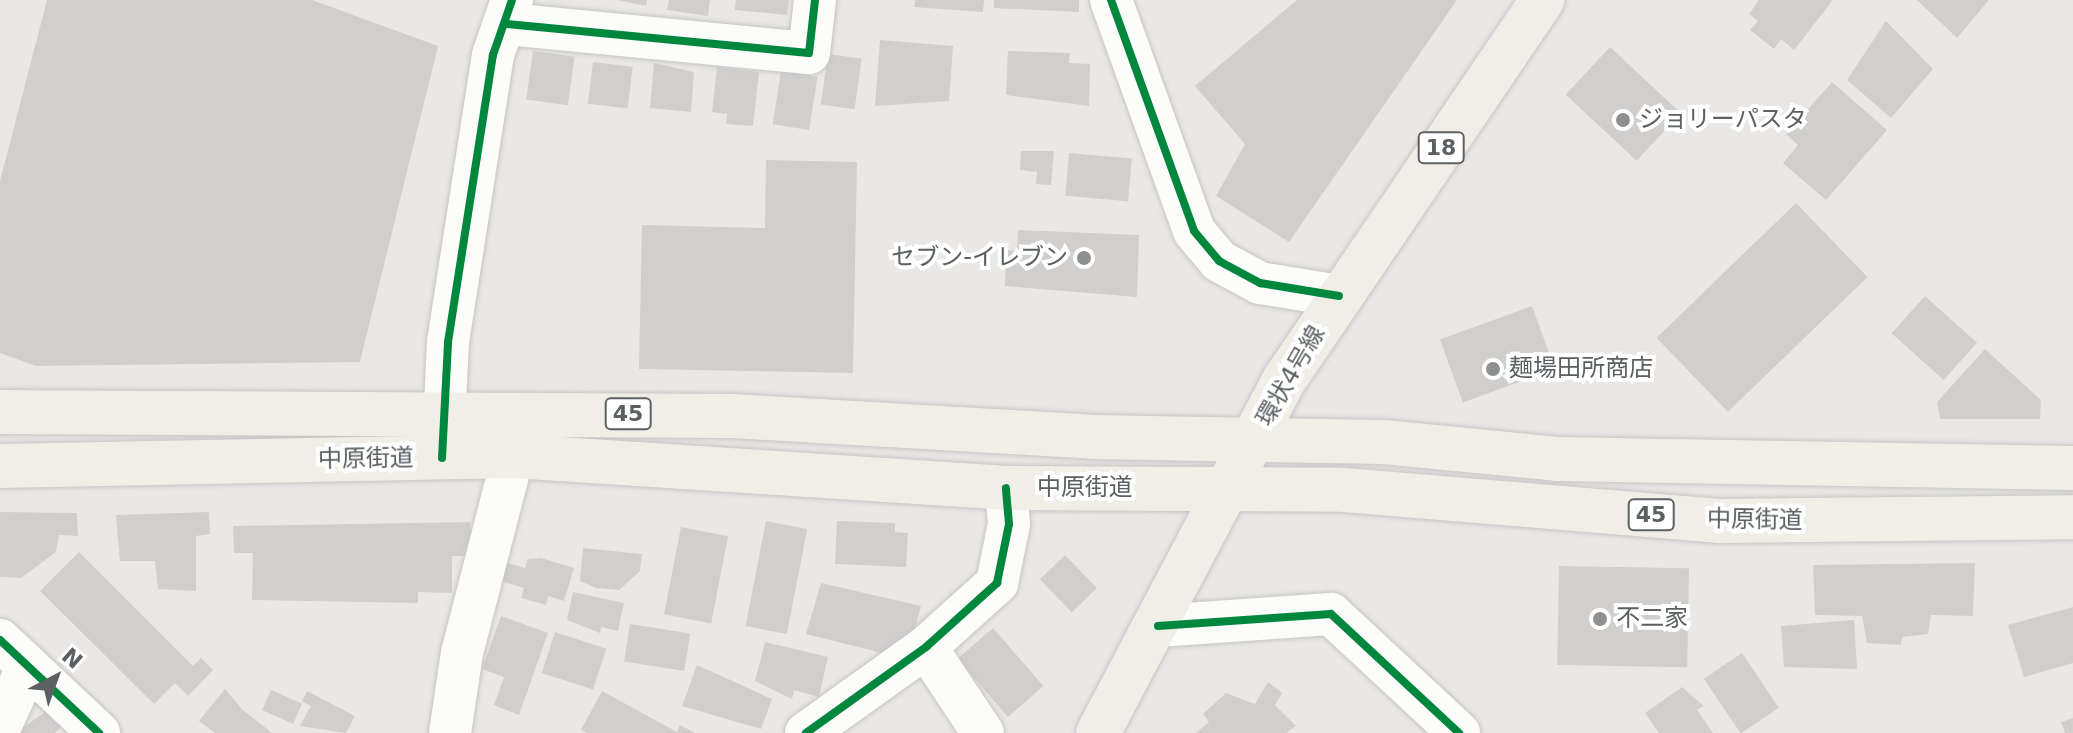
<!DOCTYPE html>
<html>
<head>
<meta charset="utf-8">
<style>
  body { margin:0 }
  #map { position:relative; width:2073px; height:733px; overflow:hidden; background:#eae8e6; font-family:"DejaVu Sans","Noto Sans JP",sans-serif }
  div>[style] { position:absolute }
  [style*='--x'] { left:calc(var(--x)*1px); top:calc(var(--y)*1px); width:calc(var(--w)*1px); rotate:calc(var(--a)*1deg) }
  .building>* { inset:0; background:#d1cfce; transform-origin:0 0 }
  .roads { filter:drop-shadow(0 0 2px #c5c5c5) drop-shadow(0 0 2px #c5c5c5) }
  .minor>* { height:42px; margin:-21px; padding:0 21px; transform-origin:21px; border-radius:21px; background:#fcfcfb }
  .major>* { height:44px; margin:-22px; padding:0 22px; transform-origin:22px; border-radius:22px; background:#f1eee8 }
  .cycleway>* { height:8px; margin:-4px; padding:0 4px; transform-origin:4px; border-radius:4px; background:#00873e }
  .dots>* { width:22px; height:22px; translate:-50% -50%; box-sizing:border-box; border:4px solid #fff; border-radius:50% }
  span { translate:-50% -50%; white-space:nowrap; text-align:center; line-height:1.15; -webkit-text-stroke:8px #fff; paint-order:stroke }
  .shield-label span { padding:2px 6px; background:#fff; border:2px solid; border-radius:6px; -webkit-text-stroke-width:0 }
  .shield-label { font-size:22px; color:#5c6062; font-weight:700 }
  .poi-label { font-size:24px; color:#5c6062 }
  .left { translate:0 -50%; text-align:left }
  .right { translate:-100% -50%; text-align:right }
  .street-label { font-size:24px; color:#5c6062 }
  .north { position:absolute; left:16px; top:637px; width:80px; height:80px; -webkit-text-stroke:6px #fff; paint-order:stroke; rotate:41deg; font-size:22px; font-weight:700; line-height:32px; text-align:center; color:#5c6062 }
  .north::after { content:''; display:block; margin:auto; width:28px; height:36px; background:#5c6062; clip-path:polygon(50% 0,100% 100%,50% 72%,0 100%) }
</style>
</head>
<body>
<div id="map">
  <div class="building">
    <i style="clip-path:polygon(47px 0,312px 0,438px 46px,360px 362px,36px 366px,0 353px,0 181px)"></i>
    <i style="clip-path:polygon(617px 0,647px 0,646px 6px)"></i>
    <i style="clip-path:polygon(669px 0,710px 0,708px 16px,667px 10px)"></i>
    <i style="clip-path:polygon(736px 0,789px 0,787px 15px,735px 10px)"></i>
    <i style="clip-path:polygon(915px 0,984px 0,983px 12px,914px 7px)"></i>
    <i style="clip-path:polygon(994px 0,1079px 0,1079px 12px,994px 8px)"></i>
    <i style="clip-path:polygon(1297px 0,1457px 0,1289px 242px,1216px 196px,1245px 144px,1195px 86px)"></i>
    <i style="clip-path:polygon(1759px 0,1833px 0,1794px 50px,1781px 39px,1774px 49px,1750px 30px,1758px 21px,1749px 14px)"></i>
    <i style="clip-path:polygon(1917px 0,1989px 0,1957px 38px)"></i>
    <i style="clip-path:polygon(1886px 21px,1933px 69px,1891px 118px,1847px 80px)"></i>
    <i style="clip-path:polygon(880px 40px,953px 46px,949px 101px,875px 106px)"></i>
    <i style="left:1610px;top:47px;width:97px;height:65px;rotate:43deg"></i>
    <i style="left:533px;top:51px;width:42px;height:49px;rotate:8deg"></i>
    <i style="clip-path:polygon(1008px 51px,1070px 53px,1069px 63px,1090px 64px,1089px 106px,1006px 95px)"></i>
    <i style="left:828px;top:54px;width:34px;height:51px;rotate:8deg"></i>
    <i style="left:593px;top:62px;width:40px;height:42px;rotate:7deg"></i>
    <i style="clip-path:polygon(654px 63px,694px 72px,691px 112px,650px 108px)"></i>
    <i style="clip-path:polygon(717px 67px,759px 72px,753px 126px,726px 124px,727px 114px,712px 112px)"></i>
    <i style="left:781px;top:71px;width:37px;height:54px;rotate:9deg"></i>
    <i style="clip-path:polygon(1832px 82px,1887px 130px,1826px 200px,1783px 163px,1798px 145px,1786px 134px)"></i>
    <i style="clip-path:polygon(1021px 151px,1054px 151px,1051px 185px,1036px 184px,1037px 172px,1020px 170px)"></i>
    <i style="left:1069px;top:153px;width:63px;height:43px;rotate:5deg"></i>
    <i style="clip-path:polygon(766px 160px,857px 162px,853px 373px,639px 369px,642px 225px,765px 228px)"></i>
    <i style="left:1796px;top:203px;width:103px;height:194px;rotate:46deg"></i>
    <i style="clip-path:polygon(1018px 230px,1139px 235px,1137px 297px,1005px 286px,1006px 250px,1017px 251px)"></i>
    <i style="left:1925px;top:296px;width:70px;height:50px;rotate:42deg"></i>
    <i style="left:1532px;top:306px;width:67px;height:98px;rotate:70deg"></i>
    <i style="clip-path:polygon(1985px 349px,2041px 400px,2040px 419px,1940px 419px,1937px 402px)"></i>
    <i style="clip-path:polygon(0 512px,77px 513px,78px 536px,59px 535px,56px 552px,21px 578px,0 577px)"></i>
    <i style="clip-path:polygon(209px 512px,210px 534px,196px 536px,196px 591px,158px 589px,155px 561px,120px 561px,116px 515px)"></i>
    <i style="left:766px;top:521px;width:42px;height:107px;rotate:11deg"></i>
    <i style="clip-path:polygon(837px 521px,895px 523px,895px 532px,908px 533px,906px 567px,835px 564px)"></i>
    <i style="clip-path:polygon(470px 522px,471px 556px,452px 556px,452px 593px,418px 592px,418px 603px,252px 600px,253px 553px,234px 553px,233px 526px)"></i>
    <i style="left:681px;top:527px;width:48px;height:89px;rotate:11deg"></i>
    <i style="clip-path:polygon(583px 548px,642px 554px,640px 571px,619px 590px,596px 588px,580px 581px)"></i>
    <i style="clip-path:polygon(79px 552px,193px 666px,201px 658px,213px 670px,188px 696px,175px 683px,154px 704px,40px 591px)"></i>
    <i style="left:1065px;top:555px;width:46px;height:35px;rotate:46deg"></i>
    <i style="clip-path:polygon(541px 558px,574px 568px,564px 601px,548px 596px,546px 605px,521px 598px,524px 588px,499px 580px,505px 562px,525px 568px,528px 559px)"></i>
    <i style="clip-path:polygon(1975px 563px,1973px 616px,1931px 615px,1928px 634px,1902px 637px,1901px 645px,1867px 643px,1862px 616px,1815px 615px,1813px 565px)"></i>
    <i style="left:1559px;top:566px;width:130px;height:99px;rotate:1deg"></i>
    <i style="clip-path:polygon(821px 583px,921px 606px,915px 629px,882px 653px,806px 634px)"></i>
    <i style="clip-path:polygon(573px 592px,624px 603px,618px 631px,601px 627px,600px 633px,567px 620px)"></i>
    <i style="clip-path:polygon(2073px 607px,2073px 663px,2024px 677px,2008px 625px)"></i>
    <i style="clip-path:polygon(501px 616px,548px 633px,519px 715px,494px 705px,504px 677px,482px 669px)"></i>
    <i style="clip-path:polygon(1854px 620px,1857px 669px,1784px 667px,1781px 626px)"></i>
    <i style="left:630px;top:624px;width:61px;height:38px;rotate:9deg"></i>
    <i style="left:993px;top:628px;width:77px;height:47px;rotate:49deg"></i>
    <i style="left:555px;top:632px;width:54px;height:43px;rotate:18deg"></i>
    <i style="clip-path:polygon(765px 642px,828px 657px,819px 697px,794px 690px,792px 699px,755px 681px)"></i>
    <i style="left:1742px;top:653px;width:66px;height:46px;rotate:56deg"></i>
    <i style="clip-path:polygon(697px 665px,772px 699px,761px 729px,682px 706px)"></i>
    <i style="clip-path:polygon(1268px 682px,1282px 693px,1275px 705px,1296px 726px,1286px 733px,1196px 733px,1209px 722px,1203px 714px,1226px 693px,1255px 704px)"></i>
    <i style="clip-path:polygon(1682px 687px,1704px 706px,1697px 710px,1713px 733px,1659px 733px,1645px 713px)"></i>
    <i style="clip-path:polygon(225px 689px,242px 709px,272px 733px,215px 733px,199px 721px)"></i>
    <i style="left:271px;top:690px;width:34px;height:22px;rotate:24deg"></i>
    <i style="clip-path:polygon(307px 691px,355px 716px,346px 733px,300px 726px,311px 706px,302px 701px)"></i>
    <i style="clip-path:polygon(602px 691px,677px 732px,680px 725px,695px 733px,587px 733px,581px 730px)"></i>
    <i style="clip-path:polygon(50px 708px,66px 722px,55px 733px,16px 733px)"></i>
    <i style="clip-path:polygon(2073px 718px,2073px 733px,2065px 733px,2061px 722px)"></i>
  </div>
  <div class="roads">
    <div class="minor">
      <i style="--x:1111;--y:0;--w:245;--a:70.2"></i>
      <i style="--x:1194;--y:231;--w:39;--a:50"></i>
      <i style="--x:1219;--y:261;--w:47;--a:28.2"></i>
      <i style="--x:1260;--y:283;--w:80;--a:9.3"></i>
      <i style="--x:507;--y:24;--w:303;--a:5.5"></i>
      <i style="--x:809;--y:53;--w:53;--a:-83.5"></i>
      <i style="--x:443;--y:447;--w:105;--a:-87.3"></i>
      <i style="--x:448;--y:342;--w:291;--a:-81.1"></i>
      <i style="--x:493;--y:55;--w:58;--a:-70.9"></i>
      <i style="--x:1158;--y:626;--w:173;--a:-4"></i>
      <i style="--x:1331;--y:614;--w:175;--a:42.9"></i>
      <i style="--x:0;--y:640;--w:136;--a:43.2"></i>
      <i style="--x:926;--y:647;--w:103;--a:56.5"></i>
      <i style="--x:0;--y:727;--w:67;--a:-65.3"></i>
      <i style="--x:450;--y:733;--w:81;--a:-81.5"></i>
      <i style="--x:462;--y:653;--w:203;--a:-75.5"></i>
      <i style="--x:806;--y:733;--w:148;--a:-35.6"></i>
      <i style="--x:926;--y:647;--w:96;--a:-42"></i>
      <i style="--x:997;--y:583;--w:60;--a:-78.5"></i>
      <i style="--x:1009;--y:524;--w:36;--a:-95"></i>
    </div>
    <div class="major">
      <i style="--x:0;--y:412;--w:732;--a:0.31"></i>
      <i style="--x:732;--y:416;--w:362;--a:3.3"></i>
      <i style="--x:1093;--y:437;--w:291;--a:1"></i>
      <i style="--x:1384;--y:442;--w:174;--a:5.6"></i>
      <i style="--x:1557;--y:459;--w:516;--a:1"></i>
      <i style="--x:0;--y:466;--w:513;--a:-1.12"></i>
      <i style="--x:513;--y:456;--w:494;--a:3.7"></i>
      <i style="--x:1006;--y:488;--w:338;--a:0.3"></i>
      <i style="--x:1344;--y:490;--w:376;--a:4.7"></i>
      <i style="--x:1719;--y:521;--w:354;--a:-0.6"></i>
      <i style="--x:1098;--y:733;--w:400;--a:-62.2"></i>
      <i style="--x:1285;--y:379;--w:458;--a:-55.8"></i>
    </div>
  </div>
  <div class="cycleway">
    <i style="--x:1111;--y:0;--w:245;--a:70.2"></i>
    <i style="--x:1194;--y:231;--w:39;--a:50"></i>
    <i style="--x:1219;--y:261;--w:47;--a:28.2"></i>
    <i style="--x:1260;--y:283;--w:80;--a:9.3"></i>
    <i style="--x:507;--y:24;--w:303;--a:5.5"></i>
    <i style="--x:809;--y:53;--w:53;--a:-83.5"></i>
    <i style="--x:442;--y:458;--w:116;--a:-87"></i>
    <i style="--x:448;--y:342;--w:291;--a:-81.1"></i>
    <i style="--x:493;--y:55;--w:58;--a:-70.9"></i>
    <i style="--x:1158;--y:626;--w:173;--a:-4"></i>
    <i style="--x:1331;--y:614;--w:175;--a:42.9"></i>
    <i style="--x:0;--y:640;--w:136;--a:43.2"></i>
    <i style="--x:806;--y:733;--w:148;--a:-35.6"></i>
    <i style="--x:926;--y:647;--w:96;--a:-42"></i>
    <i style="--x:997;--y:583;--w:60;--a:-78.5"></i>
    <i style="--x:1009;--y:524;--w:36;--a:-95"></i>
  </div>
  <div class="dots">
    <i style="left:1623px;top:120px;background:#8e9090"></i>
    <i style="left:1084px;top:258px;background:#8e9090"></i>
    <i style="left:1493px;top:369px;background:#8e9090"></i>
    <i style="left:1600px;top:619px;background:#8e9090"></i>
  </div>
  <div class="shield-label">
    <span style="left:1441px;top:148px">18</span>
    <span style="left:628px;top:414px">45</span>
    <span style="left:1651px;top:515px">45</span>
  </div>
  <div class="poi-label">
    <span class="left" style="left:1639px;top:120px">ジョリーパスタ</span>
    <span class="right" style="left:1068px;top:258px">セブン-イレブン</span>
    <span class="left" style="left:1509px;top:369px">麺場田所商店</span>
    <span class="left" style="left:1616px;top:619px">不二家</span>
  </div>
  <div class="street-label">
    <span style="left:1291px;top:376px;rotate:-60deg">環状4号線</span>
    <span style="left:366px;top:459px;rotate:-1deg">中原街道</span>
    <span style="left:1085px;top:488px">中原街道</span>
    <span style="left:1755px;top:520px;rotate:1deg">中原街道</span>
  </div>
  <div class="north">N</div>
</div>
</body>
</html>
